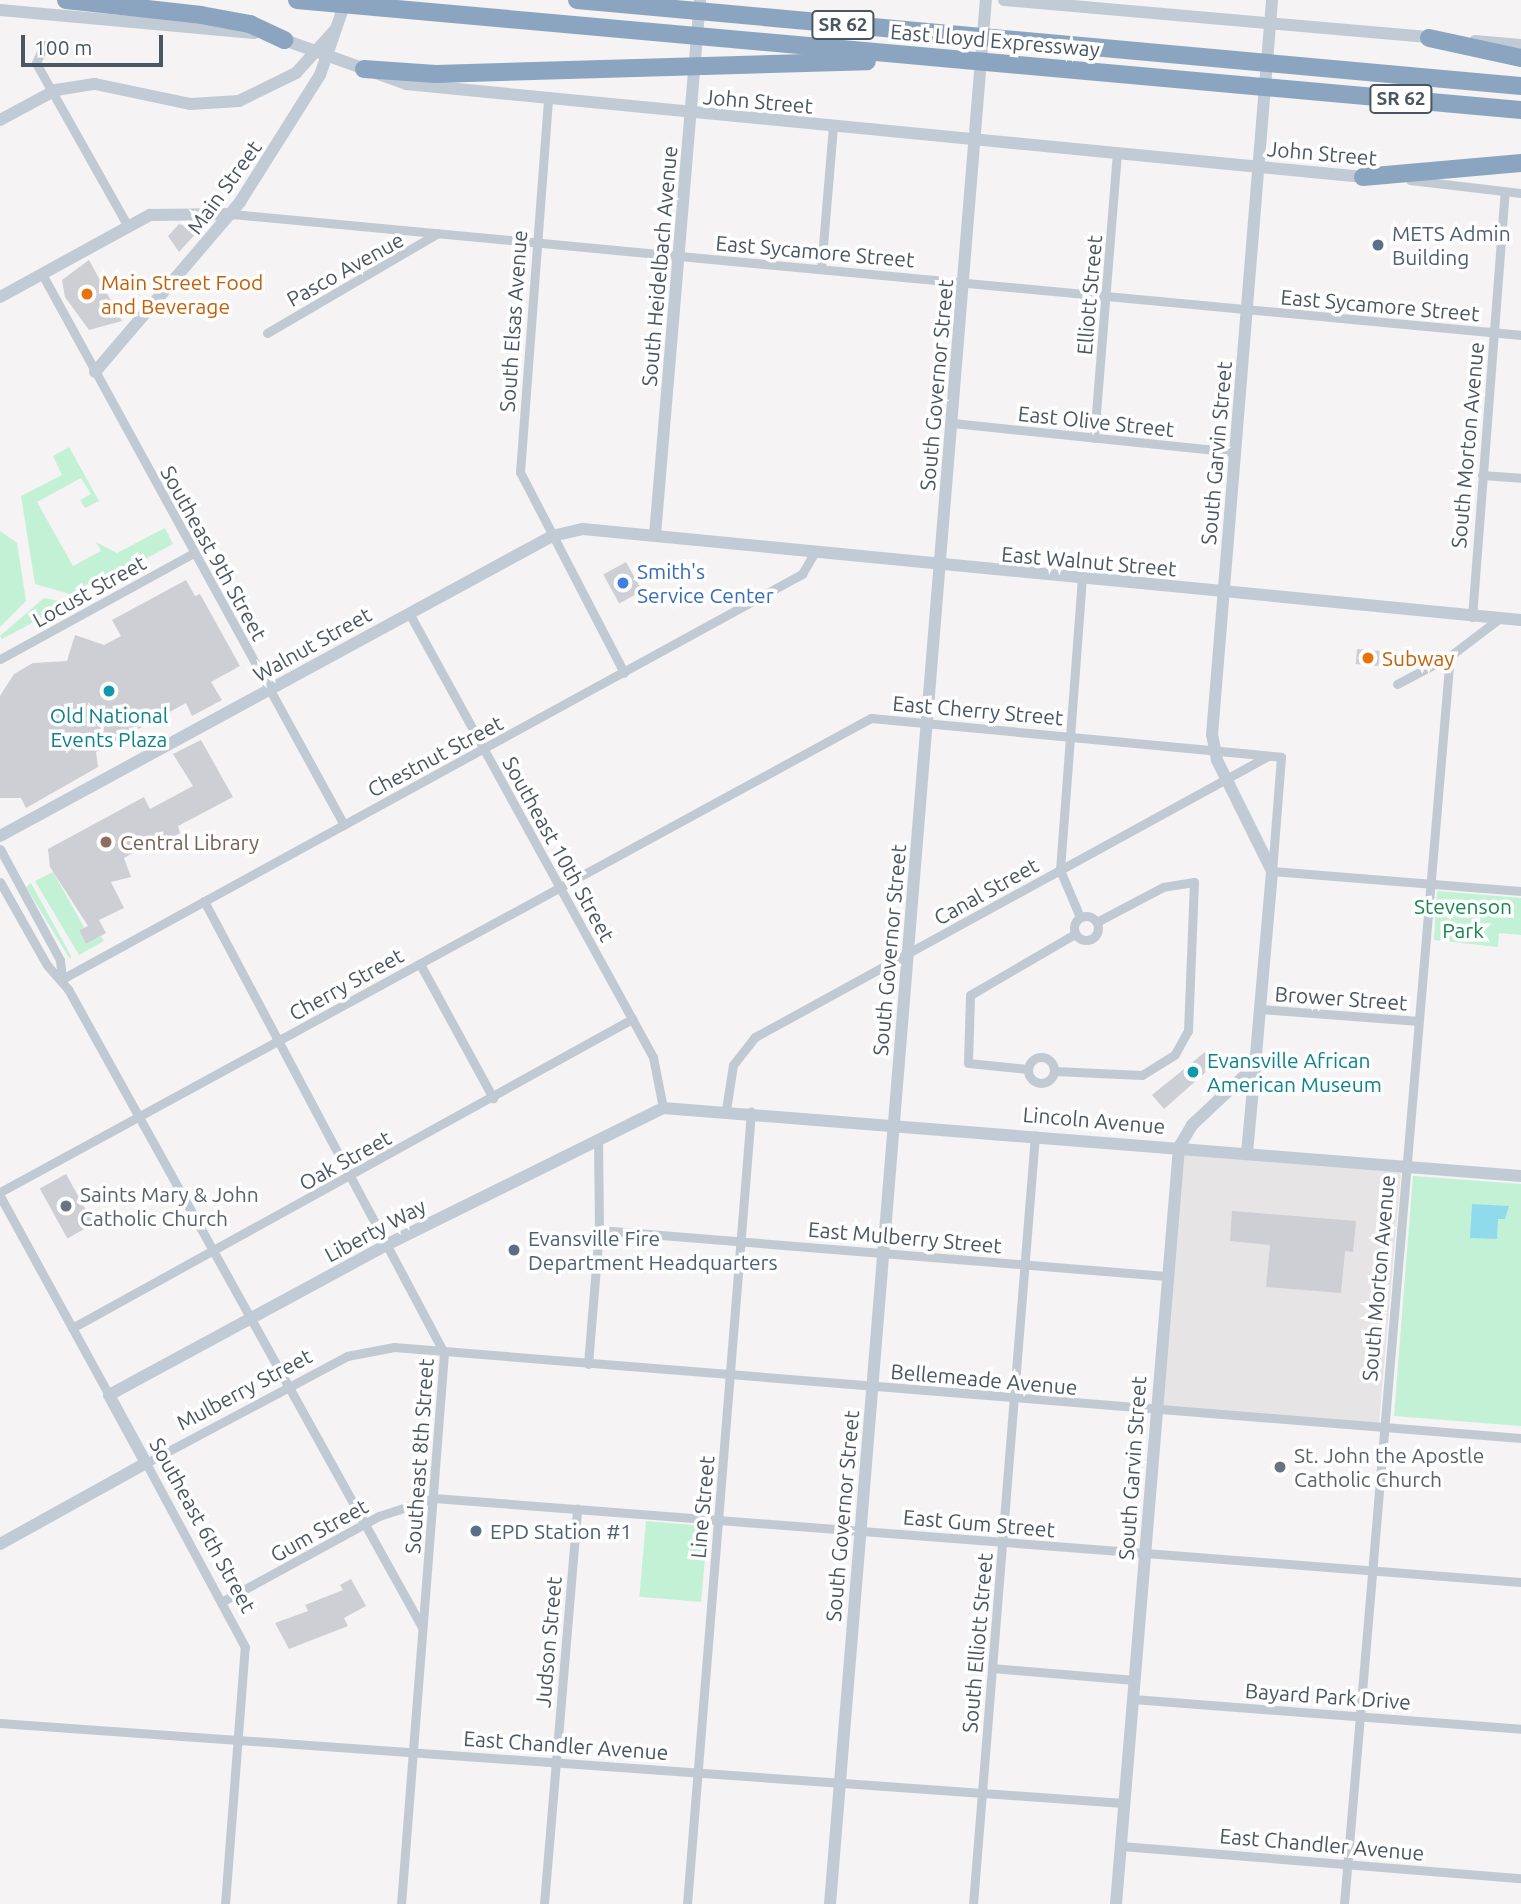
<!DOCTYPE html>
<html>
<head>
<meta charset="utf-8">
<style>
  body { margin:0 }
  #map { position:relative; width:1521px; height:1904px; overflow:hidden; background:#f5f3f3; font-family:Ubuntu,sans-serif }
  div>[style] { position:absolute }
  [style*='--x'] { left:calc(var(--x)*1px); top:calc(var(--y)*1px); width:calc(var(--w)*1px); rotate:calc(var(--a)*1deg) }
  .education>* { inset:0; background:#e6e4e5; transform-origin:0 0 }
  .green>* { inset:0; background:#c3f1d5; transform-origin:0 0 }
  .water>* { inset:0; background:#90daee }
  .building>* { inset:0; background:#cdcfd5; transform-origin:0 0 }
  .street>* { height:9px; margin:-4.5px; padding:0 4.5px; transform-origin:4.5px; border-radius:4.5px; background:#c1cad2 }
  .street>.ring { margin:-4.5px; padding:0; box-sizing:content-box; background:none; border:9px solid #c1cad2; border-radius:50% }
  .secondary>* { height:12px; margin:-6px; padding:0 6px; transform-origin:6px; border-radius:6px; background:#c1cbd6 }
  .highway>* { height:18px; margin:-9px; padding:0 9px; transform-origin:9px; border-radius:9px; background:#8ba5c1 }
  .dots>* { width:19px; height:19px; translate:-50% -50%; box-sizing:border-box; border:4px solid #fff; border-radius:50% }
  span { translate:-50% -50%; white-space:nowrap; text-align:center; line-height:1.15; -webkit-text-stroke:7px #fff; paint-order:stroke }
  .shield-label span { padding:2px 5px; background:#fff; border:2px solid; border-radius:5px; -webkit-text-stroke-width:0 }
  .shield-label { font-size:19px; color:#4a5661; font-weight:700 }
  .street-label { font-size:21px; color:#4a5661 }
  .service-label { font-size:21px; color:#4e5e75 }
  .left { translate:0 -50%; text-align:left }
  .food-label { font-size:21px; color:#c56008 }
  .shop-label { font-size:21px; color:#366cbe }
  .culture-label { font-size:21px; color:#0d838f }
  .education-label { font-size:21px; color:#785e54 }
  .park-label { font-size:21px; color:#17864f }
  .worship-label { font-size:21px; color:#5b616d }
  .scale { position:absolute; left:21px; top:35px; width:142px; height:32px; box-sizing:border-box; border:4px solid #4a5661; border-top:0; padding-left:9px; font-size:21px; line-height:24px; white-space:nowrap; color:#4a5661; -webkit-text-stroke:5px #fff; paint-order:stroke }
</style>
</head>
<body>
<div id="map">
  <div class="education">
    <i style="left:1180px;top:1151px;width:222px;height:257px;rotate:5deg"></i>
  </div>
  <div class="green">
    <i style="clip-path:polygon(69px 447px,99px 501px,85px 508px,80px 500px,91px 494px,81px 478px,37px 502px,73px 566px,101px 551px,96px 542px,117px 553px,165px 528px,173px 544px,77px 596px,35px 584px,21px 496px,62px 475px,53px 456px)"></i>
    <i style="clip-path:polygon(0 531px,17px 543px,26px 601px,0 627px)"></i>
    <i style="clip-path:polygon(44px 598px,69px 603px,2px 639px,0 636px)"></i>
    <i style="clip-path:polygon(53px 872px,84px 927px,79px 930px,86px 944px,101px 936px,104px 941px,79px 955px,35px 881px)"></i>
    <i style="clip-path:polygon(31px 883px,71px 956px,70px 959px,26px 887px)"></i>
    <i style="clip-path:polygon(1437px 891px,1521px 898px,1521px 935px,1499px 933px,1498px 947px,1434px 940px)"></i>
    <i style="clip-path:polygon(1413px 1176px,1521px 1184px,1521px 1426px,1394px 1416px)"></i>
    <i style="left:646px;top:1521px;width:62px;height:76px;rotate:5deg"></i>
  </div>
  <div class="water">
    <i style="clip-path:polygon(1472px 1204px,1509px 1206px,1505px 1219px,1498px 1219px,1497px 1239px,1470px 1238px)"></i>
  </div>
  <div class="building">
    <i style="clip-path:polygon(179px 224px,199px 230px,179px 252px,168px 236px)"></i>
    <i style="clip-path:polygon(89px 260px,122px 321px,89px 330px,65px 297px,62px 280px)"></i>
    <i style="left:626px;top:562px;width:33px;height:26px;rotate:61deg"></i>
    <i style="clip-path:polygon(186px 580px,195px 596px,200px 594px,240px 666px,211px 682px,222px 700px,192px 716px,186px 703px,96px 752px,98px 767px,26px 808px,21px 798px,0 798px,0 696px,14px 674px,33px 663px,67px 661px,75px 635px,104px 645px,121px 636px,112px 620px)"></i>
    <i style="left:1357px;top:649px;width:23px;height:15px;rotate:5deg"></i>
    <i style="clip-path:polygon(201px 740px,233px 797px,178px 826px,180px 833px,168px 840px,165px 835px,124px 858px,131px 877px,111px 882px,124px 908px,99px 920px,106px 933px,86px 944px,79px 930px,88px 926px,50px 867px,48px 849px,144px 797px,150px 809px,193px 786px,173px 754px)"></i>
    <i style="clip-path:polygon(1205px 1052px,1216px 1063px,1164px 1109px,1152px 1095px)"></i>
    <i style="left:66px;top:1174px;width:57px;height:30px;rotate:61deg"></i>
    <i style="clip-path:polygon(1232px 1211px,1356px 1221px,1353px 1252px,1345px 1251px,1341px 1293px,1266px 1287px,1270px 1245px,1230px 1241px)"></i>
    <i style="clip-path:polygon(351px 1579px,366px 1606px,344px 1618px,348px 1626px,289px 1649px,275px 1623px,308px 1611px,305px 1605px,343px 1590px,340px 1585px)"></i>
  </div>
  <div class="street">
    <i style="--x:44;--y:45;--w:20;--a:114"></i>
    <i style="--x:36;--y:63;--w:187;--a:60.6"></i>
    <i style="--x:548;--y:100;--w:373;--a:94.3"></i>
    <i style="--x:520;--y:472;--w:226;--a:62.6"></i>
    <i style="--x:1410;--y:180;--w:112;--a:6.7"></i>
    <i style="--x:232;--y:214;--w:1295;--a:5.36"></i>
    <i style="--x:821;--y:269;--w:143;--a:-85.2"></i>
    <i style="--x:42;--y:274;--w:628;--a:61.27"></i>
    <i style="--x:267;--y:333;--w:198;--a:-30.3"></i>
    <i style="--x:953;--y:423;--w:283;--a:5.9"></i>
    <i style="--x:1094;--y:438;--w:285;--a:-85.4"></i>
    <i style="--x:1482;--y:475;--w:39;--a:4"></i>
    <i style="--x:409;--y:613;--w:507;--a:61.21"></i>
    <i style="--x:653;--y:1057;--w:52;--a:78.9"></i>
    <i style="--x:1472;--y:617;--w:426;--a:-85.6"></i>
    <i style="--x:0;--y:659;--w:221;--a:-28.7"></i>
    <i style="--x:1397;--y:684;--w:60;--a:-27.8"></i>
    <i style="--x:1450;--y:656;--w:63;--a:-37.2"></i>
    <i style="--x:0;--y:849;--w:126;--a:61.6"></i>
    <i style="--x:60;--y:960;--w:19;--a:84"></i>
    <i style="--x:0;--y:882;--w:95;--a:60.5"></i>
    <i style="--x:47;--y:965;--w:32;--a:49"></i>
    <i style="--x:68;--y:989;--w:730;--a:60.98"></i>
    <i style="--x:204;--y:901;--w:512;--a:62.03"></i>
    <i style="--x:444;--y:1353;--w:553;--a:94.46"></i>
    <i class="ring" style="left:1074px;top:916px;width:15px;height:15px"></i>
    <i style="--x:1080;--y:917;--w:51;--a:-113.1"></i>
    <i style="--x:1060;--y:870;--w:292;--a:-85.7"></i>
    <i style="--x:420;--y:964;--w:153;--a:61.4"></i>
    <i style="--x:62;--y:979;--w:844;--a:-28.69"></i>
    <i style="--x:802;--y:574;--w:24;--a:-60"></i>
    <i style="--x:1260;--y:1009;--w:159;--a:4.3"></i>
    <i class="ring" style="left:1028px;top:1057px;width:17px;height:17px"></i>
    <i style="--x:1028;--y:1069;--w:60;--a:-174.3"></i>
    <i style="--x:968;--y:1063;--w:68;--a:-88.3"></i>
    <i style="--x:970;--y:995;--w:121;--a:-30.2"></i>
    <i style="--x:1054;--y:1071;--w:88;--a:2.6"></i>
    <i style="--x:1142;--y:1075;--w:39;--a:-32"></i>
    <i style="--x:1175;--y:1054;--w:26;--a:-61"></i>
    <i style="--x:1188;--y:1031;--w:149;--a:-87.7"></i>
    <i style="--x:1194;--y:882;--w:31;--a:171"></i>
    <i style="--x:1163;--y:887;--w:75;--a:152.1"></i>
    <i style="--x:726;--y:1110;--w:46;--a:-81.2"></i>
    <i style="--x:733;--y:1065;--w:36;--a:-52"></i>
    <i style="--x:755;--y:1037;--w:585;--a:-28.71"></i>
    <i style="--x:0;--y:1192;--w:992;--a:-28.56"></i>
    <i style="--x:871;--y:718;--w:412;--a:5.4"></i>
    <i style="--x:1281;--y:757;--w:114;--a:94.5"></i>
    <i style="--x:1272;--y:871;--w:250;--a:4.6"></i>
    <i style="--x:0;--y:1196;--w:227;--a:61.3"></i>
    <i style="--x:599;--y:1230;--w:569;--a:4.64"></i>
    <i style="--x:72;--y:1328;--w:640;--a:-28.89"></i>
    <i style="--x:588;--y:1364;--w:134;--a:-85.3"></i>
    <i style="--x:599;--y:1230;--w:92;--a:-90.6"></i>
    <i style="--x:223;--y:1601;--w:178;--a:-28.6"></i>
    <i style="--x:379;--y:1516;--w:58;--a:-18.1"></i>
    <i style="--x:434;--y:1498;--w:1090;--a:4.42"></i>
    <i style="--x:992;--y:1668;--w:143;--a:4.8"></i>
    <i style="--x:1133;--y:1699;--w:389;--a:4.4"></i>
    <i style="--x:0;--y:1723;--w:1126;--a:4.07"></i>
    <i style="--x:1121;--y:1846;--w:401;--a:4.6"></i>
    <i style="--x:225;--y:1904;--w:258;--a:-85.6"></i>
    <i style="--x:245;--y:1647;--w:209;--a:-118.3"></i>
    <i style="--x:146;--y:1463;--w:228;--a:-28"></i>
    <i style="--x:347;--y:1356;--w:48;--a:-10.8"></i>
    <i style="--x:394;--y:1347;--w:1131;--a:4.62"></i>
    <i style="--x:544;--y:1904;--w:397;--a:-85.2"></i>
    <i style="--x:687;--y:1904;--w:795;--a:-85.38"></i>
    <i style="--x:973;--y:1904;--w:771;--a:-85.39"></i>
    <i style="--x:1344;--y:1904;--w:1252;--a:-85.15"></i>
  </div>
  <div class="secondary">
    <i style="--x:1004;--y:0;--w:434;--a:5"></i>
    <i style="--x:0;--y:10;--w:255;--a:5.2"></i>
    <i style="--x:279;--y:38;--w:135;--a:19.9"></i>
    <i style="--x:406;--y:84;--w:962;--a:5.55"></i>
    <i style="--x:1475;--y:41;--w:46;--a:5"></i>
    <i style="--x:0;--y:120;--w:64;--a:-28.2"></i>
    <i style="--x:56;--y:90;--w:39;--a:-9"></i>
    <i style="--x:95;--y:84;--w:98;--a:11.8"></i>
    <i style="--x:191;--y:104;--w:48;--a:-3.6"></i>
    <i style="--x:239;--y:101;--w:64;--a:-26.2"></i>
    <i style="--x:296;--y:73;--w:57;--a:-47.9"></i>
    <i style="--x:0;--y:297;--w:171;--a:-28.7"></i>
    <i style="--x:150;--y:215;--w:82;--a:-0.7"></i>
    <i style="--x:95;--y:372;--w:223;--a:-49.5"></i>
    <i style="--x:240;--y:202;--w:150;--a:-57.8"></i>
    <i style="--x:320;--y:75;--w:79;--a:-70.9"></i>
    <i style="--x:655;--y:535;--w:537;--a:-85.19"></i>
    <i style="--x:0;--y:836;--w:628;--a:-28.52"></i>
    <i style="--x:552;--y:536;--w:32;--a:-13"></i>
    <i style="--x:583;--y:529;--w:942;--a:5.54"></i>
    <i style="--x:1247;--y:1153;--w:87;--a:-84.7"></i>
    <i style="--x:0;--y:1544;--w:167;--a:-29"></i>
    <i style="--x:146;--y:1463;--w:77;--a:-118.6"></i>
    <i style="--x:109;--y:1395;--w:317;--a:-28.4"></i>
    <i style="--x:388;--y:1244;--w:307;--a:-26.3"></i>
    <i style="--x:663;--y:1108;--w:861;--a:4.53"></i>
    <i style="--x:830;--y:1904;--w:1910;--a:-85.32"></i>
    <i style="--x:1116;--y:1904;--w:760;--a:-85.24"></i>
    <i style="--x:1179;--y:1147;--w:26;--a:-59"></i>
    <i style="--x:1192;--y:1125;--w:86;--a:-43.1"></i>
    <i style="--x:1255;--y:1066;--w:196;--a:-85"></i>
    <i style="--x:1272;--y:871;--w:124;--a:-116.4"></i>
    <i style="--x:1217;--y:760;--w:25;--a:-101"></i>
    <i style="--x:1212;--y:735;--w:737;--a:-85.33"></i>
  </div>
  <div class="highway">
    <i style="--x:66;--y:0;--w:136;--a:6.3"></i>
    <i style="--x:201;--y:15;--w:50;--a:10.4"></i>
    <i style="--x:250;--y:24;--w:38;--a:25"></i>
    <i style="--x:297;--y:0;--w:1229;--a:5.14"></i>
    <i style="--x:577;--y:0;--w:948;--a:5.21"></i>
    <i style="--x:1429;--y:38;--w:94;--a:12.3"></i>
    <i style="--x:364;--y:69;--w:72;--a:4"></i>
    <i style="--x:436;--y:74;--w:431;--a:-1.7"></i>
    <i style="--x:1363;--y:177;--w:159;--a:-5.1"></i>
  </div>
  <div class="dots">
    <i style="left:1378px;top:245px;background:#5c6f8a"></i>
    <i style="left:87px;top:294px;background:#e8710a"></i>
    <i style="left:623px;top:583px;background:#3f7fe0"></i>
    <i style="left:1368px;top:658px;background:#e8710a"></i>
    <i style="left:109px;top:691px;background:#0f9aa8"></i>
    <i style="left:106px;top:842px;background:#8d6e63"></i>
    <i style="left:1193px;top:1072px;background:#0f9aa8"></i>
    <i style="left:66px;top:1206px;background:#6b7280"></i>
    <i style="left:514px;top:1250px;background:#5c6f8a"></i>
    <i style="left:1280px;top:1467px;background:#6b7280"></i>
    <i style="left:476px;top:1531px;background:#5c6f8a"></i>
  </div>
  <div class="shield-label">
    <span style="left:843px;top:25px">SR 62</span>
    <span style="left:1401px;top:99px">SR 62</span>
  </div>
  <div class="street-label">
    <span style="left:995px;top:40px;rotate:5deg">East Lloyd Expressway</span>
    <span style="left:758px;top:101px;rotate:5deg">John Street</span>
    <span style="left:1322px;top:153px;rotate:5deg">John Street</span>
    <span style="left:224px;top:187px;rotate:-54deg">Main Street</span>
    <span style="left:815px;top:251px;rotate:5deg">East Sycamore Street</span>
    <span style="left:659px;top:266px;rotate:-85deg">South Heidelbach Avenue</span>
    <span style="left:345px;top:269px;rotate:-29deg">Pasco Avenue</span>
    <span style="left:1089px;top:295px;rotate:-85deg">Elliott Street</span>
    <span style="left:1380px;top:305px;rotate:5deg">East Sycamore Street</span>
    <span style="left:513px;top:321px;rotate:-86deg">South Elsas Avenue</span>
    <span style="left:936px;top:385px;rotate:-85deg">South Governor Street</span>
    <span style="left:1096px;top:421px;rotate:6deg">East Olive Street</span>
    <span style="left:1467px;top:445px;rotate:-85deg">South Morton Avenue</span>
    <span style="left:1216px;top:453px;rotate:-85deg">South Garvin Street</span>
    <span style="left:214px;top:553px;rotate:61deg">Southeast 9th Street</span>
    <span style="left:1089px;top:561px;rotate:5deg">East Walnut Street</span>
    <span style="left:89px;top:591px;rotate:-29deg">Locust Street</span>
    <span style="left:312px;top:644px;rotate:-29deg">Walnut Street</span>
    <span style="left:978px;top:710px;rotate:5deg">East Cherry Street</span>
    <span style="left:435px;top:756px;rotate:-28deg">Chestnut Street</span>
    <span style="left:559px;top:849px;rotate:61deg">Southeast 10th Street</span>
    <span style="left:986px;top:891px;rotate:-29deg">Canal Street</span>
    <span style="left:889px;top:950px;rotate:-85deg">South Governor Street</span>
    <span style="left:346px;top:984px;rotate:-29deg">Cherry Street</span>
    <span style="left:1341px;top:998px;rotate:4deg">Brower Street</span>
    <span style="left:1094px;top:1120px;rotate:5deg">Lincoln Avenue</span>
    <span style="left:345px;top:1160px;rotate:-29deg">Oak Street</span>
    <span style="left:375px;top:1230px;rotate:-28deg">Liberty Way</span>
    <span style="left:905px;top:1237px;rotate:5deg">East Mulberry Street</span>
    <span style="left:1378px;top:1278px;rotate:-85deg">South Morton Avenue</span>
    <span style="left:984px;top:1379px;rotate:5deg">Bellemeade Avenue</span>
    <span style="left:244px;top:1389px;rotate:-28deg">Mulberry Street</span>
    <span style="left:419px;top:1456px;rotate:-86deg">Southeast 8th Street</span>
    <span style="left:1132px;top:1468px;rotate:-86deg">South Garvin Street</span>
    <span style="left:702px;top:1507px;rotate:-85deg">Line Street</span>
    <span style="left:842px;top:1516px;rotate:-85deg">South Governor Street</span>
    <span style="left:979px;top:1523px;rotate:5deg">East Gum Street</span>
    <span style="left:203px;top:1525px;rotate:61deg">Southeast 6th Street</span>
    <span style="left:319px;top:1530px;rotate:-29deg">Gum Street</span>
    <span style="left:548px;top:1642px;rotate:-85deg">Judson Street</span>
    <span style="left:977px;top:1643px;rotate:-85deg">South Elliott Street</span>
    <span style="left:1328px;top:1696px;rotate:4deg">Bayard Park Drive</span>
    <span style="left:566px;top:1745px;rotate:4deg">East Chandler Avenue</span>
    <span style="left:1322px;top:1844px;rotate:5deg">East Chandler Avenue</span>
  </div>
  <div class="service-label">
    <span class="left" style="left:1392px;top:245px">METS Admin<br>Building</span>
    <span class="left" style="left:528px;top:1250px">Evansville Fire<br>Department Headquarters</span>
    <span class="left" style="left:490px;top:1531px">EPD Station #1</span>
  </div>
  <div class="food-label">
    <span class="left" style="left:101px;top:294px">Main Street Food<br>and Beverage</span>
    <span class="left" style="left:1382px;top:658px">Subway</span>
  </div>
  <div class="shop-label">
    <span class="left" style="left:637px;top:583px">Smith's<br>Service Center</span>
  </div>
  <div class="culture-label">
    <span style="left:109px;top:727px">Old National<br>Events Plaza</span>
    <span class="left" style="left:1207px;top:1072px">Evansville African<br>American Museum</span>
  </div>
  <div class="education-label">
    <span class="left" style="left:120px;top:842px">Central Library</span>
  </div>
  <div class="park-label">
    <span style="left:1463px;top:918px">Stevenson<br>Park</span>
  </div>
  <div class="worship-label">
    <span class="left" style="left:80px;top:1206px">Saints Mary &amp; John<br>Catholic Church</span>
    <span class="left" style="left:1294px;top:1467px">St. John the Apostle<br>Catholic Church</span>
  </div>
  <div class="scale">100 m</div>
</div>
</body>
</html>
